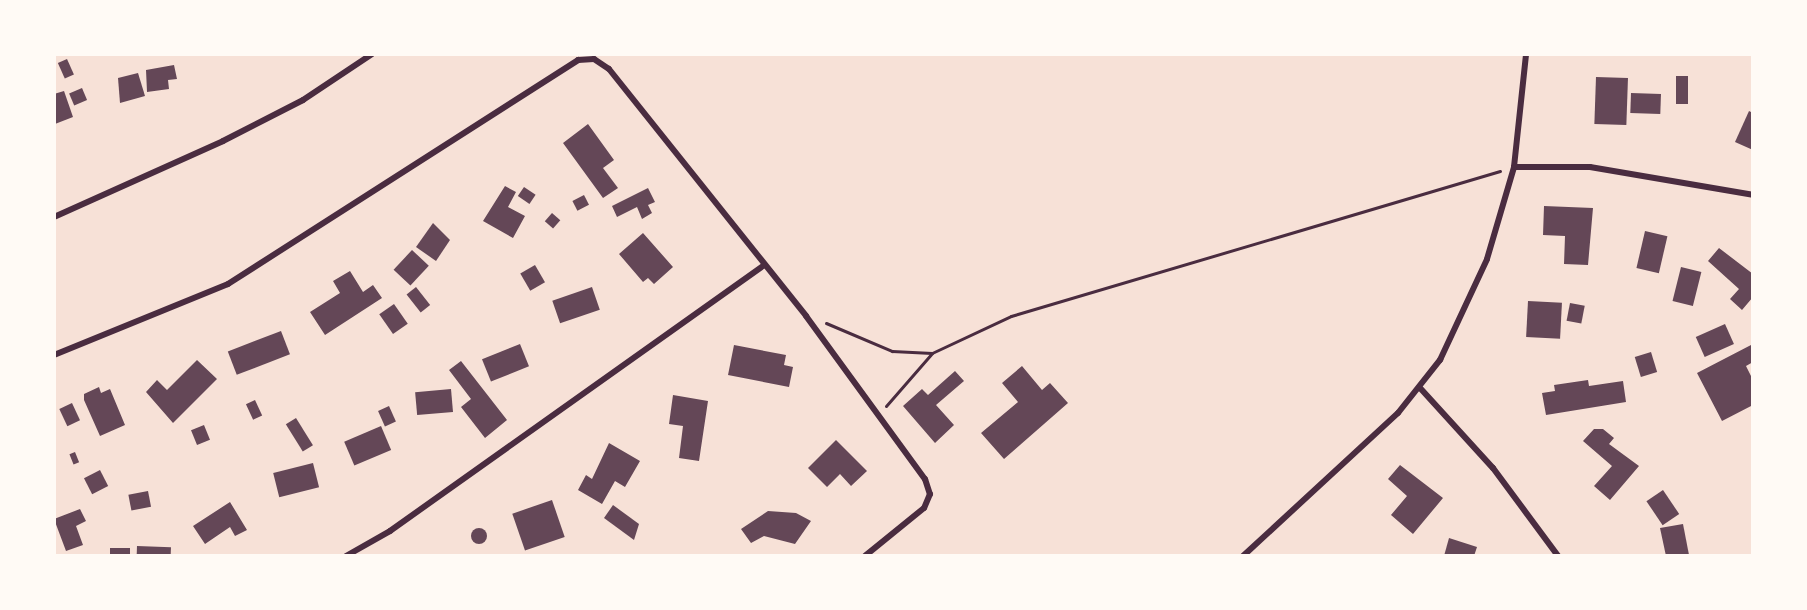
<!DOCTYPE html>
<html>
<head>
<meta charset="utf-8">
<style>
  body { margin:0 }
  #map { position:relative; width:1807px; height:610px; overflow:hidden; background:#f7e1d7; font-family:"Noto Serif",serif }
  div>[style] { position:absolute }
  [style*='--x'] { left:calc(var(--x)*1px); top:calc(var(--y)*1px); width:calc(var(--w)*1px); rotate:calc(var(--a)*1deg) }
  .building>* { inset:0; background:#644757; transform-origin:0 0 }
  .round { border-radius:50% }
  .path>* { height:3px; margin:-1.5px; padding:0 1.5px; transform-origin:1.5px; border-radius:1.5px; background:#4a2c40 }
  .minor>* { height:6px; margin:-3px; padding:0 3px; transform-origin:3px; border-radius:3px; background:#4a2c40 }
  span { translate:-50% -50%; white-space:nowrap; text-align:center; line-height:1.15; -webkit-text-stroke:6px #fffaf5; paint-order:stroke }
  .frame { position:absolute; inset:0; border:56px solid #fffaf5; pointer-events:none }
</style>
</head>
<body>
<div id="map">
  <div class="building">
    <i style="left:67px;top:59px;width:17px;height:10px;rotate:66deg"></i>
    <i style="clip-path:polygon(174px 65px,177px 79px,168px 80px,169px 89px,147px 92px,146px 70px)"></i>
    <i style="clip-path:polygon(138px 73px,145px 96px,120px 103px,118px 78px)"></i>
    <i style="left:1676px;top:76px;width:12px;height:28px"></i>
    <i style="left:1596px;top:77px;width:32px;height:47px;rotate:2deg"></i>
    <i style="left:82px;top:88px;width:13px;height:14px;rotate:67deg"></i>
    <i style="clip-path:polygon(64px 91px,73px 117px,55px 124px,54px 94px)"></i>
    <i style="left:1631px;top:93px;width:30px;height:20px;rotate:2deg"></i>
    <i style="clip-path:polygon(1749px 111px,1753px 113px,1753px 150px,1735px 142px)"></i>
    <i style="clip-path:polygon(588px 124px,614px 160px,603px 168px,618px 188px,603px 198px,563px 143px)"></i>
    <i style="clip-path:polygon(505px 186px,516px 192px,508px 207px,525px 216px,513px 238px,483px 221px)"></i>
    <i style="left:524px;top:187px;width:14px;height:11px;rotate:34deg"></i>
    <i style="clip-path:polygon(648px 188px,655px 202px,648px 205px,652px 213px,642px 219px,637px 207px,617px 217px,612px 206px)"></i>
    <i style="left:584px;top:195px;width:11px;height:13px;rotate:63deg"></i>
    <i style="clip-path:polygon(1544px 206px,1593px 208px,1588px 265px,1564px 264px,1565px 236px,1543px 235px)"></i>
    <i style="left:552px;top:213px;width:11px;height:11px;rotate:41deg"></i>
    <i style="clip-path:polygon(433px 223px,450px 240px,436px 261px,416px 247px)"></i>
    <i style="left:1645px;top:231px;width:23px;height:38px;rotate:13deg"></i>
    <i style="clip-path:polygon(643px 233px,673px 267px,654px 284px,648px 278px,643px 282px,619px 254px)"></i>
    <i style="clip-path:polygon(1719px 248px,1753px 274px,1753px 297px,1742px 310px,1730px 299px,1739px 289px,1708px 261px)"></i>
    <i style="left:412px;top:250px;width:23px;height:27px;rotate:43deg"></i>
    <i style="left:535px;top:265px;width:20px;height:17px;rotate:60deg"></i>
    <i style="left:1681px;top:267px;width:21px;height:35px;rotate:14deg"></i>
    <i style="clip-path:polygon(350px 271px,363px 292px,373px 285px,382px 298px,325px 335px,310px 312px,340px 293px,333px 281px)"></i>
    <i style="left:416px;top:287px;width:23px;height:12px;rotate:52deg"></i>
    <i style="left:592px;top:287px;width:24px;height:42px;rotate:71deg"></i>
    <i style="left:1528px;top:301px;width:34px;height:36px;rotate:3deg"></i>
    <i style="left:1570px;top:303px;width:15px;height:18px;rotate:11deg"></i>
    <i style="left:394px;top:304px;width:24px;height:18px;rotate:55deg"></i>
    <i style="left:1725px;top:324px;width:22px;height:32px;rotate:66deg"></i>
    <i style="left:281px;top:331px;width:25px;height:57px;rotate:69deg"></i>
    <i style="left:520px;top:344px;width:24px;height:41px;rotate:68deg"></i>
    <i style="clip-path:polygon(734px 345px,786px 355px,784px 365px,793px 367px,789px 387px,728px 375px)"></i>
    <i style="clip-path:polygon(1751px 345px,1753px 362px,1746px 366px,1753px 380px,1753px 405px,1722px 421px,1697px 373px)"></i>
    <i style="left:1651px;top:352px;width:21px;height:17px;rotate:73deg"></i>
    <i style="clip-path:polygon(197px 360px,217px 379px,173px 423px,146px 392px,157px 380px,167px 390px)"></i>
    <i style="clip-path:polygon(461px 361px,507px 420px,485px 438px,461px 407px,471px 399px,449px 370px)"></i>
    <i style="clip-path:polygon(1022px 366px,1042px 390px,1050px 383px,1068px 403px,1004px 459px,981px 433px,1018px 402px,1002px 383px)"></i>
    <i style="clip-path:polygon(955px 371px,964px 381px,936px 405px,954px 425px,935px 443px,903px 406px,922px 389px,928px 395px)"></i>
    <i style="clip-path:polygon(1588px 380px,1589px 386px,1623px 381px,1626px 402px,1546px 415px,1542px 393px,1555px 391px,1554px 385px)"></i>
    <i style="clip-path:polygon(99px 387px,101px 393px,110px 389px,125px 425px,100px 436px,84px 400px,84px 394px)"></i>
    <i style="left:451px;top:389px;width:23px;height:36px;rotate:85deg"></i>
    <i style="clip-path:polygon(673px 395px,708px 401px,699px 461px,679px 458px,683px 426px,669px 424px)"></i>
    <i style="left:255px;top:400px;width:17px;height:10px;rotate:65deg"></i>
    <i style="left:72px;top:403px;width:19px;height:14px;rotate:65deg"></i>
    <i style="left:389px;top:406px;width:17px;height:12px;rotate:66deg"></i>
    <i style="left:296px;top:418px;width:32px;height:12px;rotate:58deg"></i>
    <i style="left:204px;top:425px;width:16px;height:14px;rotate:68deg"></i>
    <i style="left:381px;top:426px;width:26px;height:40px;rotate:67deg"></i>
    <i style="clip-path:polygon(1594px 429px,1603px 429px,1614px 438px,1609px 444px,1639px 466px,1610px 500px,1594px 486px,1612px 466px,1583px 441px)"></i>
    <i style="clip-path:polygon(836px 440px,867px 471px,851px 486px,840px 474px,827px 487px,808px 468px)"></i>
    <i style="clip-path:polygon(609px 443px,640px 461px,625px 487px,615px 481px,602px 504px,578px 490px,586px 475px,592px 479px)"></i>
    <i style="left:75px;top:452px;width:11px;height:6px;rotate:68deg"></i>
    <i style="left:313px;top:463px;width:25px;height:41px;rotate:76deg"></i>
    <i style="clip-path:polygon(1400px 465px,1443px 498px,1413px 534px,1391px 515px,1407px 496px,1388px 479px)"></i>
    <i style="left:100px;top:470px;width:18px;height:18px;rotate:63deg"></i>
    <i style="left:1663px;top:490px;width:29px;height:20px;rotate:56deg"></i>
    <i style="left:148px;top:491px;width:16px;height:20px;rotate:79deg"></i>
    <i style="left:552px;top:500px;width:39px;height:42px;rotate:71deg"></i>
    <i style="clip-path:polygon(230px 502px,247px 530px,235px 536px,230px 527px,205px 544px,193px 526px)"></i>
    <i style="clip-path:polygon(613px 505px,639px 524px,634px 540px,604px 518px)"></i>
    <i style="clip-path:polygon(80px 509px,86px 521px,76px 526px,83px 545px,66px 551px,54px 519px)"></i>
    <i style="clip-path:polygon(768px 511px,796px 513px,811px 521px,795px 544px,764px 536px,751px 543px,741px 529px)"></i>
    <i style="clip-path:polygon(1683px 524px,1689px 555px,1666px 556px,1660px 528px)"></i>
    <i class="round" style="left:471px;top:528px;width:16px;height:16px"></i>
    <i style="clip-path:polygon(1449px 538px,1477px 547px,1474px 556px,1444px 556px)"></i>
    <i style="left:137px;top:546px;width:34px;height:10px;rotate:2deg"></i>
    <i style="left:130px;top:548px;width:8px;height:20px;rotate:90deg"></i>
  </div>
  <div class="path">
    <i style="--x:826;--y:323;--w:72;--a:23"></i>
    <i style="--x:892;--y:351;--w:40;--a:2.9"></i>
    <i style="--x:886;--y:406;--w:70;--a:-49"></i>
    <i style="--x:932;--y:353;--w:87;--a:-25.1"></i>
    <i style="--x:1011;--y:316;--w:510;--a:-16.52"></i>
  </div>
  <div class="minor">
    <i style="--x:594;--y:59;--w:18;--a:34"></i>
    <i style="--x:609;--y:69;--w:316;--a:51.4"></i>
    <i style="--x:806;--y:316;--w:202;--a:53.9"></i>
    <i style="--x:925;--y:479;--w:16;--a:72"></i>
    <i style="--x:930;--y:494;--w:15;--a:113"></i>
    <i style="--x:924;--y:508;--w:76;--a:140.9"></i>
    <i style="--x:1514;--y:167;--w:76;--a:0"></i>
    <i style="--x:1590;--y:167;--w:165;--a:9.7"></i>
    <i style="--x:54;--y:217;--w:185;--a:-24.2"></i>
    <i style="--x:223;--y:141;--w:90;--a:-27.1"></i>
    <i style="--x:303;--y:100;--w:83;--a:-33.7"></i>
    <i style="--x:54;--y:355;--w:188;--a:-22.2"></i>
    <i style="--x:228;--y:284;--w:416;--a:-32.6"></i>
    <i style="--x:578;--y:60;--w:16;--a:-4"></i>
    <i style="--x:1421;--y:389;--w:107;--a:47.7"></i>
    <i style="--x:1493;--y:468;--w:109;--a:53.5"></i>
    <i style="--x:346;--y:556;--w:51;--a:-29.6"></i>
    <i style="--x:390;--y:531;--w:459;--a:-35.4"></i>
    <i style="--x:1243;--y:556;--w:211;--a:-42.7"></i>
    <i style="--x:1398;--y:413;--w:68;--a:-51.6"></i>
    <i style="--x:1440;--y:360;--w:111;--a:-65"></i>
    <i style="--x:1487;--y:259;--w:96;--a:-73.6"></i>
    <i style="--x:1514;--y:167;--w:114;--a:-83.9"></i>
  </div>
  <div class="frame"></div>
</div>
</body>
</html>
